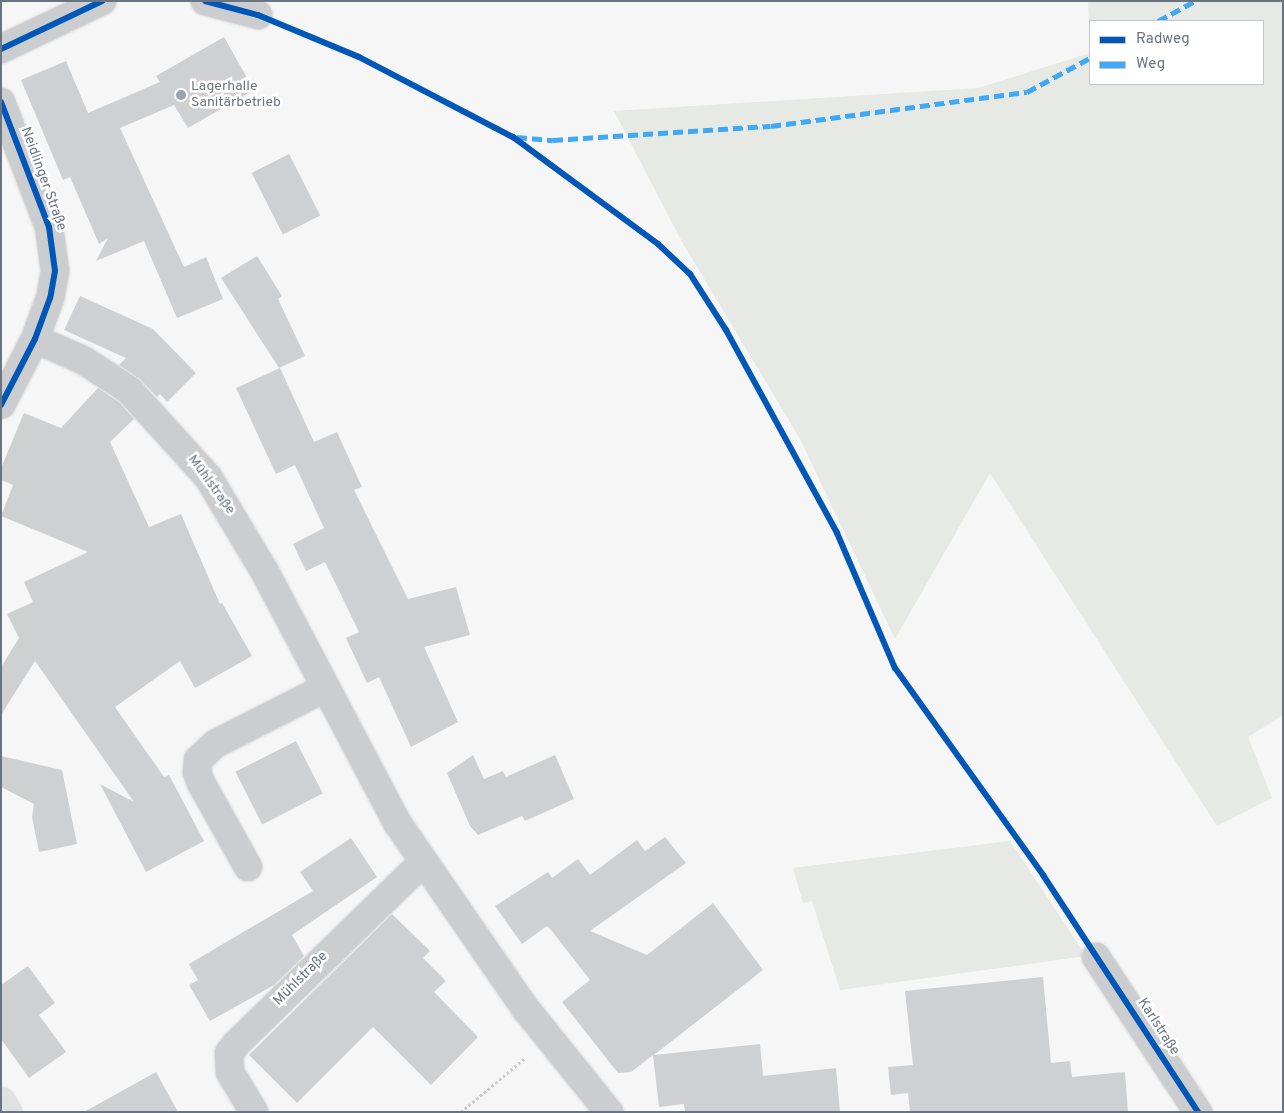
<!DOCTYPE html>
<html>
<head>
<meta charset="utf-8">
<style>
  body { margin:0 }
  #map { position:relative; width:1284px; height:1113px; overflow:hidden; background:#f6f6f6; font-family:Overpass,sans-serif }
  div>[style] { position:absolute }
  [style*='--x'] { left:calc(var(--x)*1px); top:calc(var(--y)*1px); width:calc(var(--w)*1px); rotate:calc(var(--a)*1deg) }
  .green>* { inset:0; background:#e6e9e4 }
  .building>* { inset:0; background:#cfd0d1; transform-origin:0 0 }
  .path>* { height:3px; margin-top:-1.5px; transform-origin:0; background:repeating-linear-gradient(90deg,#cacbcc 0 2.5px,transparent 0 5px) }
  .roads { filter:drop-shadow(0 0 1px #d3d4d5) drop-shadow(0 0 1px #d3d4d5) }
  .minor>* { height:28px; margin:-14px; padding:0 14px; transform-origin:14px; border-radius:14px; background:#cccdcf }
  .major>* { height:28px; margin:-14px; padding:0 14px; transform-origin:14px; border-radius:14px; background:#e0e1e2 }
  .quiet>* { height:5px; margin-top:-2.5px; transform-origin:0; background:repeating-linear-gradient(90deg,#3fa9f5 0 10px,transparent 0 15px) }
  .cycleway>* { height:6px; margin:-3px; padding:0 3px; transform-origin:3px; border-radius:3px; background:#0057b8 }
  .dots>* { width:14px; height:14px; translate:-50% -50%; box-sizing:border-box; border:2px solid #fff; border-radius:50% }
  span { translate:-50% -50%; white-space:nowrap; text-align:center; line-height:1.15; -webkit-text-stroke:5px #fff; paint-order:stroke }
  .poi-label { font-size:14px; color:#697483 }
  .left { translate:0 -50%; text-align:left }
  .street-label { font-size:14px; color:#697483 }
  .frame { position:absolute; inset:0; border:2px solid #697483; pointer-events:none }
  .legend { position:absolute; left:1089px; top:20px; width:175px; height:65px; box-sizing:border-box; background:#fff; border:1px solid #c3c7cd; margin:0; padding:6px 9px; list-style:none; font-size:15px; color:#697483 }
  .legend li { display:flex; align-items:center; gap:10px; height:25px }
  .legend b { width:25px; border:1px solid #c3c7cd }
</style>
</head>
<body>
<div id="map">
  <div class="green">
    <i style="clip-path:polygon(1088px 1px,1283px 1px,1283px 715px,1248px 737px,1272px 798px,1217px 826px,990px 473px,895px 639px,800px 439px,681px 240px,614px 111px,978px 88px,1090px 53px,1090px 84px,1263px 84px,1263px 21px,1090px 21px,1090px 43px)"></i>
    <i style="clip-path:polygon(1010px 841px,1086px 956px,840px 990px,812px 901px,803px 903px,793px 868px)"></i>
  </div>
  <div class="building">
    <i style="clip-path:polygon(224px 37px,254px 90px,188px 128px,174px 105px,120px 128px,184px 267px,206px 257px,223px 299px,177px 318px,144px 241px,96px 261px,108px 238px,99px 244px,70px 177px,63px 180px,21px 80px,66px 61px,88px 113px,160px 82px,156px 76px)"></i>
    <i style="left:289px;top:154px;width:69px;height:42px;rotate:63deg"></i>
    <i style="clip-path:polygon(257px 256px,282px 296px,278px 299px,305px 356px,279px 368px,221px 278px)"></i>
    <i style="clip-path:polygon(80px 296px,153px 329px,196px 373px,167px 402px,160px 394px,157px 397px,140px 379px,119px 365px,126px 358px,64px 330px)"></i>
    <i style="clip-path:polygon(280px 368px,314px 442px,337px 432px,362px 487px,354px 490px,408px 599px,456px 587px,470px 635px,424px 647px,458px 722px,411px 747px,379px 677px,367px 683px,346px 638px,359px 632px,325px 562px,306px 571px,293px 544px,324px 528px,295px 465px,276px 474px,236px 388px)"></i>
    <i style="clip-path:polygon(98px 388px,119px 402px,134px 419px,110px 442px,149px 527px,181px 514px,220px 604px,222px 603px,252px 656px,195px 688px,180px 661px,115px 707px,164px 777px,169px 775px,204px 841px,146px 872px,100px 784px,134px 802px,35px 661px,1px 715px,1px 667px,19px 638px,7px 614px,33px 602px,24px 582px,88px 552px,1px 516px,13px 485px,1px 480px,1px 468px,24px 413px,61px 428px)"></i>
    <i style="left:296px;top:741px;width:59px;height:68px;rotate:63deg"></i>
    <i style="clip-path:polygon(473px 755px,484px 779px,503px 771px,506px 777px,555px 755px,574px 799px,525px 821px,522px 816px,478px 835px,470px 826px,447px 773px)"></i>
    <i style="clip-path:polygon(1px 756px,62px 770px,77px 844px,39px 852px,32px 817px,34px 804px,1px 787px)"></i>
    <i style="clip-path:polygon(665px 837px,686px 863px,590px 931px,647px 955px,713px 903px,763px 970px,654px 1055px,760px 1044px,763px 1076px,836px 1068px,840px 1112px,685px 1112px,684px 1104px,659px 1107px,653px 1055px,631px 1072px,618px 1073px,562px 1002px,590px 980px,551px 930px,547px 926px,522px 944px,495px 906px,548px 872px,552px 878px,578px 859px,590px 875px,637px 840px,645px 851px)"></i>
    <i style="clip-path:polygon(351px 838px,377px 877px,292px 935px,304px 956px,274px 985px,210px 1021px,189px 985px,198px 980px,189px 964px,313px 891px,300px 872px)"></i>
    <i style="clip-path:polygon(392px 914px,430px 951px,423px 958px,446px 981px,434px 992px,478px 1037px,431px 1085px,373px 1027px,297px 1103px,249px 1055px)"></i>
    <i style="clip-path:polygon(28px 966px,55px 1003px,39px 1015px,66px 1052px,29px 1078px,1px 1039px,1px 985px)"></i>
    <i style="clip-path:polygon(1043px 977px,1051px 1063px,1070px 1061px,1072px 1077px,1125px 1072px,1128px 1112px,910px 1112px,908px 1093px,891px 1095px,888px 1067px,913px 1065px,905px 991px)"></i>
    <i style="clip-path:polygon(156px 1072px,178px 1112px,84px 1112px)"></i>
  </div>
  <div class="path">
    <i style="--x:461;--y:1112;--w:84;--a:-40.2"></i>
  </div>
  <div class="roads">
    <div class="minor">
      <i style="--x:205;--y:1;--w:55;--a:14.8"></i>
      <i style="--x:1;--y:49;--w:112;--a:-25.4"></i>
      <i style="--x:1;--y:102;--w:134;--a:69"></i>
      <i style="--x:49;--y:227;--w:44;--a:82.2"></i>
      <i style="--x:55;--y:271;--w:27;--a:100"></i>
      <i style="--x:50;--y:298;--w:44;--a:110.1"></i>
      <i style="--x:35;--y:339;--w:74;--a:117.3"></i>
      <i style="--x:35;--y:339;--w:52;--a:23.6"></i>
      <i style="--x:83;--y:360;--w:55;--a:33.1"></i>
      <i style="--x:129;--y:390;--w:118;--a:47.8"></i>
      <i style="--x:208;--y:477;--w:113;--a:59.1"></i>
      <i style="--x:266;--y:574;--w:283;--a:62.2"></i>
      <i style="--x:398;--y:824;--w:224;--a:55.4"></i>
      <i style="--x:525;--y:1008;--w:134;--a:51.1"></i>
      <i style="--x:248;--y:867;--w:96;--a:-119.2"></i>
      <i style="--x:201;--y:783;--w:12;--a:-110"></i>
      <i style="--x:197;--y:772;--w:12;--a:-85"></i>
      <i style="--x:198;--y:760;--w:23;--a:-43"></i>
      <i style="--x:215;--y:744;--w:123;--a:-27"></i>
      <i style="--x:1096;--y:957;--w:186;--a:56.7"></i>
      <i style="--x:254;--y:1112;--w:47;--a:-121"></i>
      <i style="--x:230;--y:1072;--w:19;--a:-93"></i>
      <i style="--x:229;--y:1053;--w:11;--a:-52"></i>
      <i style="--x:236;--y:1044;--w:261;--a:-44.2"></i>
    </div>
    <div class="major">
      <i style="--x:1;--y:1102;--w:12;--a:59"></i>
    </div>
  </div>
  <div class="quiet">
    <i style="--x:1158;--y:21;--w:42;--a:-28.4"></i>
    <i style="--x:517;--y:137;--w:36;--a:5"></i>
    <i style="--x:553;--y:140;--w:218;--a:-3.7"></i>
    <i style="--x:771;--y:126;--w:258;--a:-7.6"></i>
    <i style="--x:1027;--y:92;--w:72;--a:-28.4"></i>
  </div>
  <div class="cycleway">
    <i style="--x:205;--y:1;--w:55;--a:14.8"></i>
    <i style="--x:258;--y:15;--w:109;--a:22.6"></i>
    <i style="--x:359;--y:57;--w:174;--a:27.5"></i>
    <i style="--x:513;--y:137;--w:180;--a:36.4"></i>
    <i style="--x:658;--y:244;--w:44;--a:43.2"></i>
    <i style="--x:690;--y:274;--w:67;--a:57.3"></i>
    <i style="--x:726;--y:330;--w:231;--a:61.3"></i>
    <i style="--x:837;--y:533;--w:147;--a:66.8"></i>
    <i style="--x:895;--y:668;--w:254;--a:54.4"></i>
    <i style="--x:1043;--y:875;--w:283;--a:56.8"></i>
    <i style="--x:1;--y:49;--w:112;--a:-25.4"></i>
    <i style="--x:1;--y:102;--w:134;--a:69"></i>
    <i style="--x:49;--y:227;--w:44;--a:82.2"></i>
    <i style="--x:55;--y:271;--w:27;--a:100"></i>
    <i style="--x:50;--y:298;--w:44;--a:110.1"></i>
    <i style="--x:35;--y:339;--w:74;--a:117.3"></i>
  </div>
  <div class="dots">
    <i style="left:181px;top:95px;background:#9aa2ab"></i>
  </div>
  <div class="poi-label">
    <span class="left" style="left:191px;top:95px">Lagerhalle<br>Sanitärbetrieb</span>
  </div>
  <div class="street-label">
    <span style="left:43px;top:179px;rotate:70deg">Neidlinger Straße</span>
    <span style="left:211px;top:485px;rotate:54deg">Mühlstraße</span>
    <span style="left:301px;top:979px;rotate:-45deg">Mühlstraße</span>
    <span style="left:1158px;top:1027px;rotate:57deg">Karlstraße</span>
  </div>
  <div class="frame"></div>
  <ul class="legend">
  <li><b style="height:6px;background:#0057b8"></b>Radweg</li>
  <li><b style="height:6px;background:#3fa9f5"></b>Weg</li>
  </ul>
</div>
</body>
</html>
